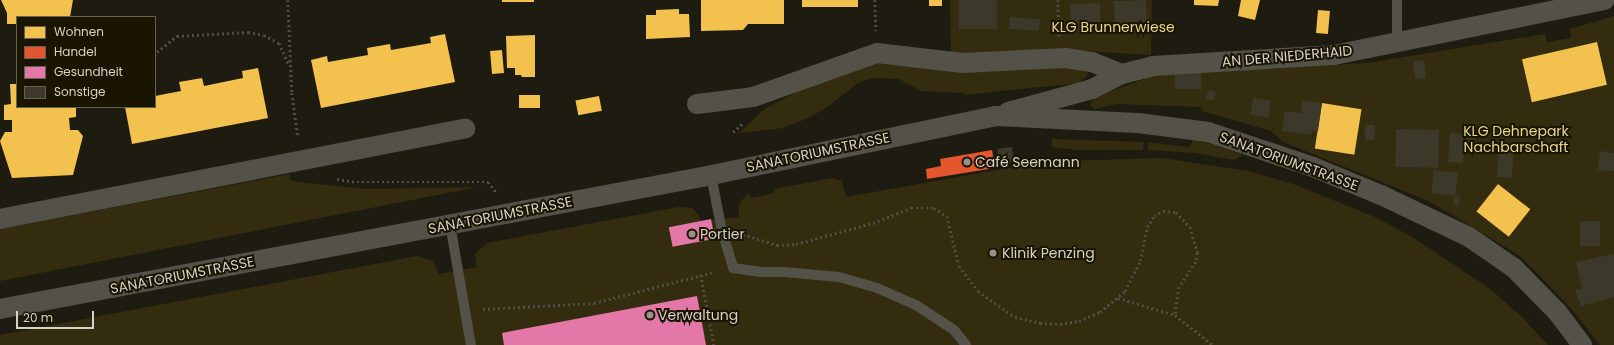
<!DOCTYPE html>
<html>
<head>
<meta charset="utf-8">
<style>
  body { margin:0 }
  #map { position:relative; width:1614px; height:345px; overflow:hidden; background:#1e1c10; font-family:Poppins,sans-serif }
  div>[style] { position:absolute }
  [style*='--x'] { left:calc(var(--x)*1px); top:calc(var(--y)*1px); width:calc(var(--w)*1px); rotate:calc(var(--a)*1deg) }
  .green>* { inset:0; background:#332c0e }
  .homes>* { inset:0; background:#f2c14e; transform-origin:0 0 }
  .shops>* { inset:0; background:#e4572e }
  .health>* { inset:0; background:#e377a8; transform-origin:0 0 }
  .building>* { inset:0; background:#3c392a; transform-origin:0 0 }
  .path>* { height:2.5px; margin-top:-1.25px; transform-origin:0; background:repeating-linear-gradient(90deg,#4f4d45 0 2px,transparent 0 5px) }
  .service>* { height:10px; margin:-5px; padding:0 5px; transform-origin:5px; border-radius:5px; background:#535148 }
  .minor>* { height:20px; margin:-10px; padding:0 10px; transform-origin:10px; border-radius:10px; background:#535148 }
  .dots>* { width:11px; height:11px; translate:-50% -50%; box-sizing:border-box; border:2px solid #1a1503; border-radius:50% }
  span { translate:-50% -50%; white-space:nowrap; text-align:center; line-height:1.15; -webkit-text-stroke:4px #1a1503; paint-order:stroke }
  .park-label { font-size:14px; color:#e9d68c }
  .street-label { font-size:14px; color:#d5d2c6 }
  .poi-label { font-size:14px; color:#d5d2c6 }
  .left { translate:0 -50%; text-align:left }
  .legend { position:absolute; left:16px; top:16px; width:140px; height:92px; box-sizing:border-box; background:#1a1503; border:1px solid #656151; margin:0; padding:5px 7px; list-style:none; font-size:12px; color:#d5d2c6 }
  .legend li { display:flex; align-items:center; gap:8px; height:20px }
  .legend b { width:20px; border:1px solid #656151 }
  .scale { position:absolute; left:16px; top:311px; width:78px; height:18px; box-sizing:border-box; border:2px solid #d5d2c6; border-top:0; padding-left:5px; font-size:12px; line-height:14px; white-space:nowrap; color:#d5d2c6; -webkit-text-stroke:3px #1a1503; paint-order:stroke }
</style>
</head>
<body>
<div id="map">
  <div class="green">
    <i style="clip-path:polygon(950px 0,1152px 0,1151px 55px,1062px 50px,951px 55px)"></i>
    <i style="clip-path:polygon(1614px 16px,1614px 345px,1600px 345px,1569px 306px,1520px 256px,1431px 202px,1283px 142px,1271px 131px,1202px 111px,1201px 107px,1115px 104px,1095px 109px,1090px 105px,1093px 100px,1109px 92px,1156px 75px,1367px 63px,1545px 34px,1547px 42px,1571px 38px,1570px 29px)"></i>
    <i style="clip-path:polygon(870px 61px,1063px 66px,1087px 71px,1088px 75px,1079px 83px,964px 95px,963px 93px,921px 91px,899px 79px,873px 78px,859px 82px,826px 108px,806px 119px,783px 128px,739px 133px,763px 110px,827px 76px)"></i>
    <i style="clip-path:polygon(1052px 139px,1144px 142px,1143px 150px,1077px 150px,1052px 147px)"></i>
    <i style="clip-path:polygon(1194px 139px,1215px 145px,1243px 155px,1234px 160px,1195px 153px,1148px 150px,1148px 142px,1189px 147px)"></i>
    <i style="clip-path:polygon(1162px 158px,1248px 171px,1293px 184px,1375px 217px,1414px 238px,1489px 288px,1522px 317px,1548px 345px,0 345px,0 335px,417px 256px,433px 261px,439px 274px,477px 267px,475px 254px,487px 243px,679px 207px,692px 208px,699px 215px,701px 221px,739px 217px,739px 204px,746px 195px,749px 194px,751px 198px,774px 193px,774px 189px,832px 178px,842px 181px,846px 197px,1009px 168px,1063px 161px)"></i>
    <i style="clip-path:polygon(290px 174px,290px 180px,299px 182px,366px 189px,478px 187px,0 281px,0 229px)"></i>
  </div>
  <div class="homes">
    <i style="clip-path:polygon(1px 0,73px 0,70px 17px,17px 17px,17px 24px,7px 24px,7px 13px)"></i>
    <i style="left:502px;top:0;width:32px;height:2px"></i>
    <i style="clip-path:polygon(701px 0,784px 0,784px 24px,748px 24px,743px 30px,701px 31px)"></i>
    <i style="left:802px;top:0;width:56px;height:7px"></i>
    <i style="left:929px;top:0;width:13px;height:6px"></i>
    <i style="clip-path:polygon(1194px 0,1219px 0,1218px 6px,1194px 5px)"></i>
    <i style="clip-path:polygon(1241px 0,1260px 0,1255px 20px,1238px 16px)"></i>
    <i style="clip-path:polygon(679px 9px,679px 14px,689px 14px,690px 37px,646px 39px,646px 15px,656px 15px,656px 10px)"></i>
    <i style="left:1318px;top:10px;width:12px;height:23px;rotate:5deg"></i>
    <i style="clip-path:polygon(445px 34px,455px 82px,321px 108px,311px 60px,327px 56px,328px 62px,368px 55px,367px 48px,390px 44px,391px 50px,431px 43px,430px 37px)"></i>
    <i style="clip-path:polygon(535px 35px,535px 77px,522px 77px,521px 75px,515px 75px,515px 68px,507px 68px,506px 36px)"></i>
    <i style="left:1597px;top:42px;width:44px;height:77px;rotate:77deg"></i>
    <i style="left:502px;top:50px;width:23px;height:12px;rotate:85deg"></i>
    <i style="clip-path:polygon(258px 68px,268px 118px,132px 144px,125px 107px,155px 107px,155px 96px,181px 91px,179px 82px,202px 78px,204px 86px,243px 78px,242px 71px)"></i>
    <i style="clip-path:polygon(10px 84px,17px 84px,17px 107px,76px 107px,76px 117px,69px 118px,70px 130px,78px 130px,83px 136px,73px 175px,12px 178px,0 141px,5px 132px,12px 132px,12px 120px,4px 120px,4px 105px,11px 104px)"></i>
    <i style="left:540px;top:95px;width:13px;height:21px;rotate:90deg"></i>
    <i style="left:599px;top:96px;width:15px;height:24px;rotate:79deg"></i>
    <i style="left:1322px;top:103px;width:40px;height:46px;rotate:9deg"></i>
    <i style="left:1498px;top:184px;width:41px;height:35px;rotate:38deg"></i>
  </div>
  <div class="shops">
    <i style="clip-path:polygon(992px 150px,995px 168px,927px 179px,926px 169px,941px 166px,940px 159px)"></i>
  </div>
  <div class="health">
    <i style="left:711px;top:219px;width:20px;height:43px;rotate:79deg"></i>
    <i style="clip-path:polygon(697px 296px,706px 345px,504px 345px,502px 333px)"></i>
  </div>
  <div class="building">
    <i style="left:959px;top:0;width:38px;height:29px"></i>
    <i style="left:1146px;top:0;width:31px;height:32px;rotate:88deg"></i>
    <i style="left:1100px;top:3px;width:27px;height:30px;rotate:88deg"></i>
    <i style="left:1010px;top:17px;width:30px;height:12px;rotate:4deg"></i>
    <i style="left:1424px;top:60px;width:18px;height:11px;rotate:84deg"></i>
    <i style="left:1175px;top:72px;width:26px;height:17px"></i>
    <i style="clip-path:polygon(1208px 90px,1216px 91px,1214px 100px,1206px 99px)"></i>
    <i style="left:1253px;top:98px;width:18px;height:17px;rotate:9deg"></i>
    <i style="clip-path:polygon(1303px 100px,1322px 103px,1318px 131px,1312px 131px,1311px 135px,1282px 131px,1285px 111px,1301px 113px)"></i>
    <i style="left:1365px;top:125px;width:10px;height:15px"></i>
    <i style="left:1396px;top:129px;width:43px;height:38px;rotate:1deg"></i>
    <i style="left:1475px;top:129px;width:10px;height:9px;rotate:84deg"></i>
    <i style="left:1450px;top:133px;width:15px;height:29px;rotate:4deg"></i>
    <i style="left:1012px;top:147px;width:16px;height:15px;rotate:83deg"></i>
    <i style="left:1499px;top:148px;width:15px;height:29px;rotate:4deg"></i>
    <i style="clip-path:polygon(1600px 151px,1614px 153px,1614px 171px,1598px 170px)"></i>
    <i style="clip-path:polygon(1434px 170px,1458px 173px,1455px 196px,1460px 197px,1459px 205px,1453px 204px,1454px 196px,1431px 193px)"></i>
    <i style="left:1580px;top:221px;width:20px;height:25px"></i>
    <i style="clip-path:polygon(1614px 254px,1614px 297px,1581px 306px,1575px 290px,1582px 289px,1576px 262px)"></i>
  </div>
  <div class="path">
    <i style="--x:288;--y:0;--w:93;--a:87.5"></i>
    <i style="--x:292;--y:93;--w:44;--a:82.2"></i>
    <i style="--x:875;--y:0;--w:31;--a:88"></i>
    <i style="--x:1058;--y:0;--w:36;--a:88"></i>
    <i style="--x:157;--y:52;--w:26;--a:-39"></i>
    <i style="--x:177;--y:36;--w:71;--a:-3.2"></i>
    <i style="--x:248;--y:32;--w:16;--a:11"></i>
    <i style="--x:264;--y:35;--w:17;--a:28"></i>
    <i style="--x:279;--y:43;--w:23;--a:65"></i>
    <i style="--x:733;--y:132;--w:13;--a:-42"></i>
    <i style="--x:337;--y:179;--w:20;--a:9"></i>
    <i style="--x:357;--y:182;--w:131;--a:0"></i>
    <i style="--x:488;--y:182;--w:13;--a:51"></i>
    <i style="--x:743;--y:234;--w:36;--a:18"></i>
    <i style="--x:777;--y:245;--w:19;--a:-3"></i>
    <i style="--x:796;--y:244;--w:80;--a:-15.3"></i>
    <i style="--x:873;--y:223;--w:41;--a:-21.5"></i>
    <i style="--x:911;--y:208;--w:23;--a:0"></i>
    <i style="--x:934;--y:208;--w:15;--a:32"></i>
    <i style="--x:947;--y:216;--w:51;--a:76.5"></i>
    <i style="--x:959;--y:266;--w:31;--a:53"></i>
    <i style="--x:978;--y:291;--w:45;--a:35.1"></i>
    <i style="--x:1015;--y:317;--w:26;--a:13"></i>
    <i style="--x:1040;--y:323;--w:20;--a:3"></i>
    <i style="--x:1060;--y:324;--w:19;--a:-9"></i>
    <i style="--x:1079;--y:321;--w:23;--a:-23"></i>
    <i style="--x:1100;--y:312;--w:33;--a:-40"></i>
    <i style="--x:1125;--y:291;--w:34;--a:-63"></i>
    <i style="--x:1140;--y:261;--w:35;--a:-78"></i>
    <i style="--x:1147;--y:227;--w:13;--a:-58"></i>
    <i style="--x:1154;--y:216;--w:10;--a:-29"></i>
    <i style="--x:1163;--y:211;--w:13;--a:4"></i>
    <i style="--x:1176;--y:212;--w:21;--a:47"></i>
    <i style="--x:1190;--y:227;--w:27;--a:73"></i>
    <i style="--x:1198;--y:253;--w:9;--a:103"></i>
    <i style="--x:1196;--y:262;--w:30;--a:124"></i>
    <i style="--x:1179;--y:287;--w:28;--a:98"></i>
    <i style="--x:1175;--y:315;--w:48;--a:38.3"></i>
    <i style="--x:701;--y:275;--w:71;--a:79.5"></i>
    <i style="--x:1118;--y:298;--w:59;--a:16.6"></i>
    <i style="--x:483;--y:309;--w:111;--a:-3.1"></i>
    <i style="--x:594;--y:303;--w:124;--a:-14.5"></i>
  </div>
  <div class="service">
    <i style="--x:1397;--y:0;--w:42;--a:90"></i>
    <i style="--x:711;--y:175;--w:57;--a:78.9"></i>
    <i style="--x:722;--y:231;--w:39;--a:73"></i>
    <i style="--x:733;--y:268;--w:27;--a:8"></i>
    <i style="--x:760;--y:272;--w:24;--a:0"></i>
    <i style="--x:784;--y:272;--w:55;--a:5.2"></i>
    <i style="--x:839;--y:277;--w:40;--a:16"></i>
    <i style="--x:877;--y:288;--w:43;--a:23.6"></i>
    <i style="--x:916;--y:305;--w:45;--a:33.3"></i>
    <i style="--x:954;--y:330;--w:19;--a:51"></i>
    <i style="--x:450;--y:224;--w:123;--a:80.2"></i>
  </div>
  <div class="minor">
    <i style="--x:697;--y:104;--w:56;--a:-7.1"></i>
    <i style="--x:753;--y:97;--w:132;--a:-19.5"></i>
    <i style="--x:877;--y:53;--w:86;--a:6.7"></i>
    <i style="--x:962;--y:63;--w:104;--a:-2.8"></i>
    <i style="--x:1066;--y:58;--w:26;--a:9"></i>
    <i style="--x:1092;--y:62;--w:32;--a:22"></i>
    <i style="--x:1008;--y:112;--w:87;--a:-15.3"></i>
    <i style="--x:1092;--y:89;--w:34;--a:-27"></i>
    <i style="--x:1122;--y:74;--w:32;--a:-14"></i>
    <i style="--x:1153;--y:66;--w:181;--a:-3.5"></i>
    <i style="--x:1334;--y:55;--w:276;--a:-11.5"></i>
    <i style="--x:0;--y:219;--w:474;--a:-11"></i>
    <i style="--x:0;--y:309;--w:714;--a:-10.65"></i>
    <i style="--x:702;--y:177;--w:300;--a:-11.7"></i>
    <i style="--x:996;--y:116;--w:142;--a:2.8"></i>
    <i style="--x:1138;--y:123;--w:71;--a:7.3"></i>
    <i style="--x:1208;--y:132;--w:111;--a:18.4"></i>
    <i style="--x:1313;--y:167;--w:74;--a:22.4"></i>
    <i style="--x:1381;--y:195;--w:98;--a:25.5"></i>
    <i style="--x:1469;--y:237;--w:55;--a:34.6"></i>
    <i style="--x:1514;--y:268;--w:63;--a:45.6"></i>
    <i style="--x:1558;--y:313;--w:40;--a:53"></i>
  </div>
  <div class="dots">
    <i style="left:967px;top:162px;background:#959286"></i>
    <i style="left:692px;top:234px;background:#959286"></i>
    <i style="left:993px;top:253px;background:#959286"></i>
    <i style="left:650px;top:315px;background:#959286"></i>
  </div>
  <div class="park-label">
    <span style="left:1113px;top:27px">KLG Brunnerwiese</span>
    <span style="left:1516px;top:139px">KLG Dehnepark<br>Nachbarschaft</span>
  </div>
  <div class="street-label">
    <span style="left:1287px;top:56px;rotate:-5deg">AN DER NIEDERHAID</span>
    <span style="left:818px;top:152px;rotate:-12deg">SANATORIUMSTRASSE</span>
    <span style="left:1289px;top:161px;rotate:20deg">SANATORIUMSTRASSE</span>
    <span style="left:500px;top:215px;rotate:-11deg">SANATORIUMSTRASSE</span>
    <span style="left:182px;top:275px;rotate:-11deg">SANATORIUMSTRASSE</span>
  </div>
  <div class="poi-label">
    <span class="left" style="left:975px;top:162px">Café Seemann</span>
    <span class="left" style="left:700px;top:234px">Portier</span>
    <span class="left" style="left:1002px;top:253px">Klinik Penzing</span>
    <span class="left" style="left:658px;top:315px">Verwaltung</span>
  </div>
  <ul class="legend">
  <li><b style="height:11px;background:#f2c14e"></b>Wohnen</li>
  <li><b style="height:11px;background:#e4572e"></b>Handel</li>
  <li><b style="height:11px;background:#e377a8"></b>Gesundheit</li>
  <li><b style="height:11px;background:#3c392a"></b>Sonstige</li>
  </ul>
  <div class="scale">20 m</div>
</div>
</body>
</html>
